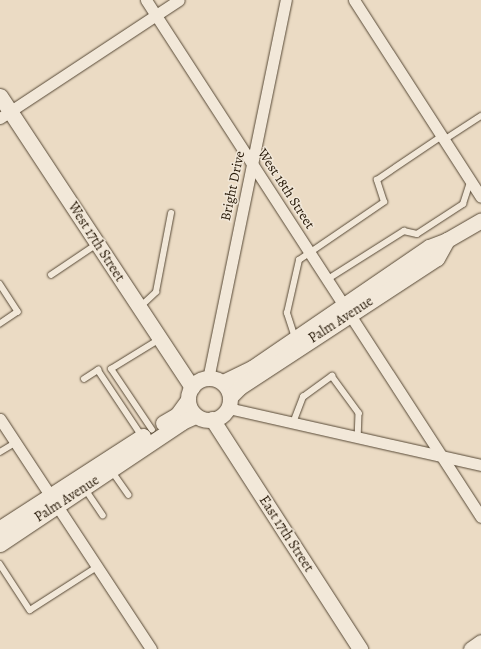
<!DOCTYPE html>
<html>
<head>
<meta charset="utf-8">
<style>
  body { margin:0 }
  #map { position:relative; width:481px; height:649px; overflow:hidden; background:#ebdbc4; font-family:Alegreya,serif }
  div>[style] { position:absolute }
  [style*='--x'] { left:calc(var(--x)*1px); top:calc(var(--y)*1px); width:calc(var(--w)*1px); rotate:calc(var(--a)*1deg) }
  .roads { filter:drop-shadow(0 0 1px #574936) drop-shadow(0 0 1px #574936) }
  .lane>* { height:5.5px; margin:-2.75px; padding:0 2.75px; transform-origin:2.75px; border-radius:2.75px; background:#f2e8d9 }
  .street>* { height:11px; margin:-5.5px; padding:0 5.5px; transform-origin:5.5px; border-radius:5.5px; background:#f2e8d9 }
  .secondary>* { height:15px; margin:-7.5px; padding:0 7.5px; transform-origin:7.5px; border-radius:7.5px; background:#f2e8d9 }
  .secondary>.ring { margin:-7.5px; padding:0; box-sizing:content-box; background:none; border:15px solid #f2e8d9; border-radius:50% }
  span { translate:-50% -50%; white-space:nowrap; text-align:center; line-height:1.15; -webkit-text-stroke:3px #f2e8d9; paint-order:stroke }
  .street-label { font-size:14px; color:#261807 }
</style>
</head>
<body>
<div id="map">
  <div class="roads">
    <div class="lane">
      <i style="--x:444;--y:140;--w:44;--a:-33"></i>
      <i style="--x:51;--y:275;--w:55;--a:-34"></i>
      <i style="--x:328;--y:279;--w:90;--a:-32.3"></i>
      <i style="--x:404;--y:231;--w:13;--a:13"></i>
      <i style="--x:417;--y:234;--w:55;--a:-33.1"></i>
      <i style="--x:463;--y:204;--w:23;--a:-72"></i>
      <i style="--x:0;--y:284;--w:33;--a:57"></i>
      <i style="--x:18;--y:312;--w:22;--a:146"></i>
      <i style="--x:140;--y:307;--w:22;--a:-43"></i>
      <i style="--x:156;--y:292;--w:80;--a:-79.2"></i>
      <i style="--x:295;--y:338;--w:26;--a:-108"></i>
      <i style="--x:287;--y:313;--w:54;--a:-77.2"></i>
      <i style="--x:299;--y:260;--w:103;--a:-34.3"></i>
      <i style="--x:384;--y:202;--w:23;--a:-108"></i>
      <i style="--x:377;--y:180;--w:78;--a:-34.1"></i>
      <i style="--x:84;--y:379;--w:17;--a:-33"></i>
      <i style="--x:98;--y:370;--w:79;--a:56.3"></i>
      <i style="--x:293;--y:423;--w:28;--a:-69"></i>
      <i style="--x:303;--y:397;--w:36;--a:-36"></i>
      <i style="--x:332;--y:376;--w:46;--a:53.9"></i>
      <i style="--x:359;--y:413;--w:25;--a:92"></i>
      <i style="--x:152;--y:430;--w:73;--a:-123.9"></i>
      <i style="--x:111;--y:369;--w:57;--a:-31.5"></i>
      <i style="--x:0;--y:452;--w:17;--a:-31"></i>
      <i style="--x:112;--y:471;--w:29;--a:55"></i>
      <i style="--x:84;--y:487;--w:34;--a:56"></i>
      <i style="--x:0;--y:564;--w:55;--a:56.9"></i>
      <i style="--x:30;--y:610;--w:80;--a:-32.7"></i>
    </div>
    <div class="street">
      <i style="--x:146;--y:0;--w:616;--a:57.06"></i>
      <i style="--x:354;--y:0;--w:234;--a:57.2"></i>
      <i style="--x:0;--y:118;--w:214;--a:-33.4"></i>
      <i style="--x:208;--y:379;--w:387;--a:-78.4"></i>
      <i style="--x:228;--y:408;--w:259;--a:12.7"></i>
      <i style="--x:0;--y:419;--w:275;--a:56.7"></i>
    </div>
    <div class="secondary">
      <i style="--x:0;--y:96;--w:349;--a:56.6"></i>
      <i class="ring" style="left:188px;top:378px;width:27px;height:27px"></i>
      <i style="--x:223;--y:382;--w:32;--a:-26"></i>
      <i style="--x:252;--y:368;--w:214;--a:-34.4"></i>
      <i style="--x:429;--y:247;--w:19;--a:-21"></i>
      <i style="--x:447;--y:240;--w:39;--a:-30"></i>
      <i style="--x:231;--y:396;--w:13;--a:-45"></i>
      <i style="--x:240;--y:387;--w:235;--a:-33.2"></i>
      <i style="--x:437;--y:258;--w:21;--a:-61"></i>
      <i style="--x:212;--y:419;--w:274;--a:57.2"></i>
      <i style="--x:163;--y:423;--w:16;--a:-30"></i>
      <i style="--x:177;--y:415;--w:17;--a:-54"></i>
      <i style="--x:0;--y:528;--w:170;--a:-32.8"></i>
      <i style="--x:0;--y:544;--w:219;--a:-33.8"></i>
      <i style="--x:182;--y:422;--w:14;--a:-25"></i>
      <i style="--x:471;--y:649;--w:12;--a:-35"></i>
    </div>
  </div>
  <div class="street-label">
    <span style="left:233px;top:186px;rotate:-78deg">Bright Drive</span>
    <span style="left:286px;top:189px;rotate:57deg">West 18th Street</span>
    <span style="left:96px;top:242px;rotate:57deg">West 17th Street</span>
    <span style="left:341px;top:320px;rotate:-33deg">Palm Avenue</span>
    <span style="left:67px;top:499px;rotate:-33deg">Palm Avenue</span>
    <span style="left:286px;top:534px;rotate:57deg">East 17th Street</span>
  </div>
</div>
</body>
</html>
